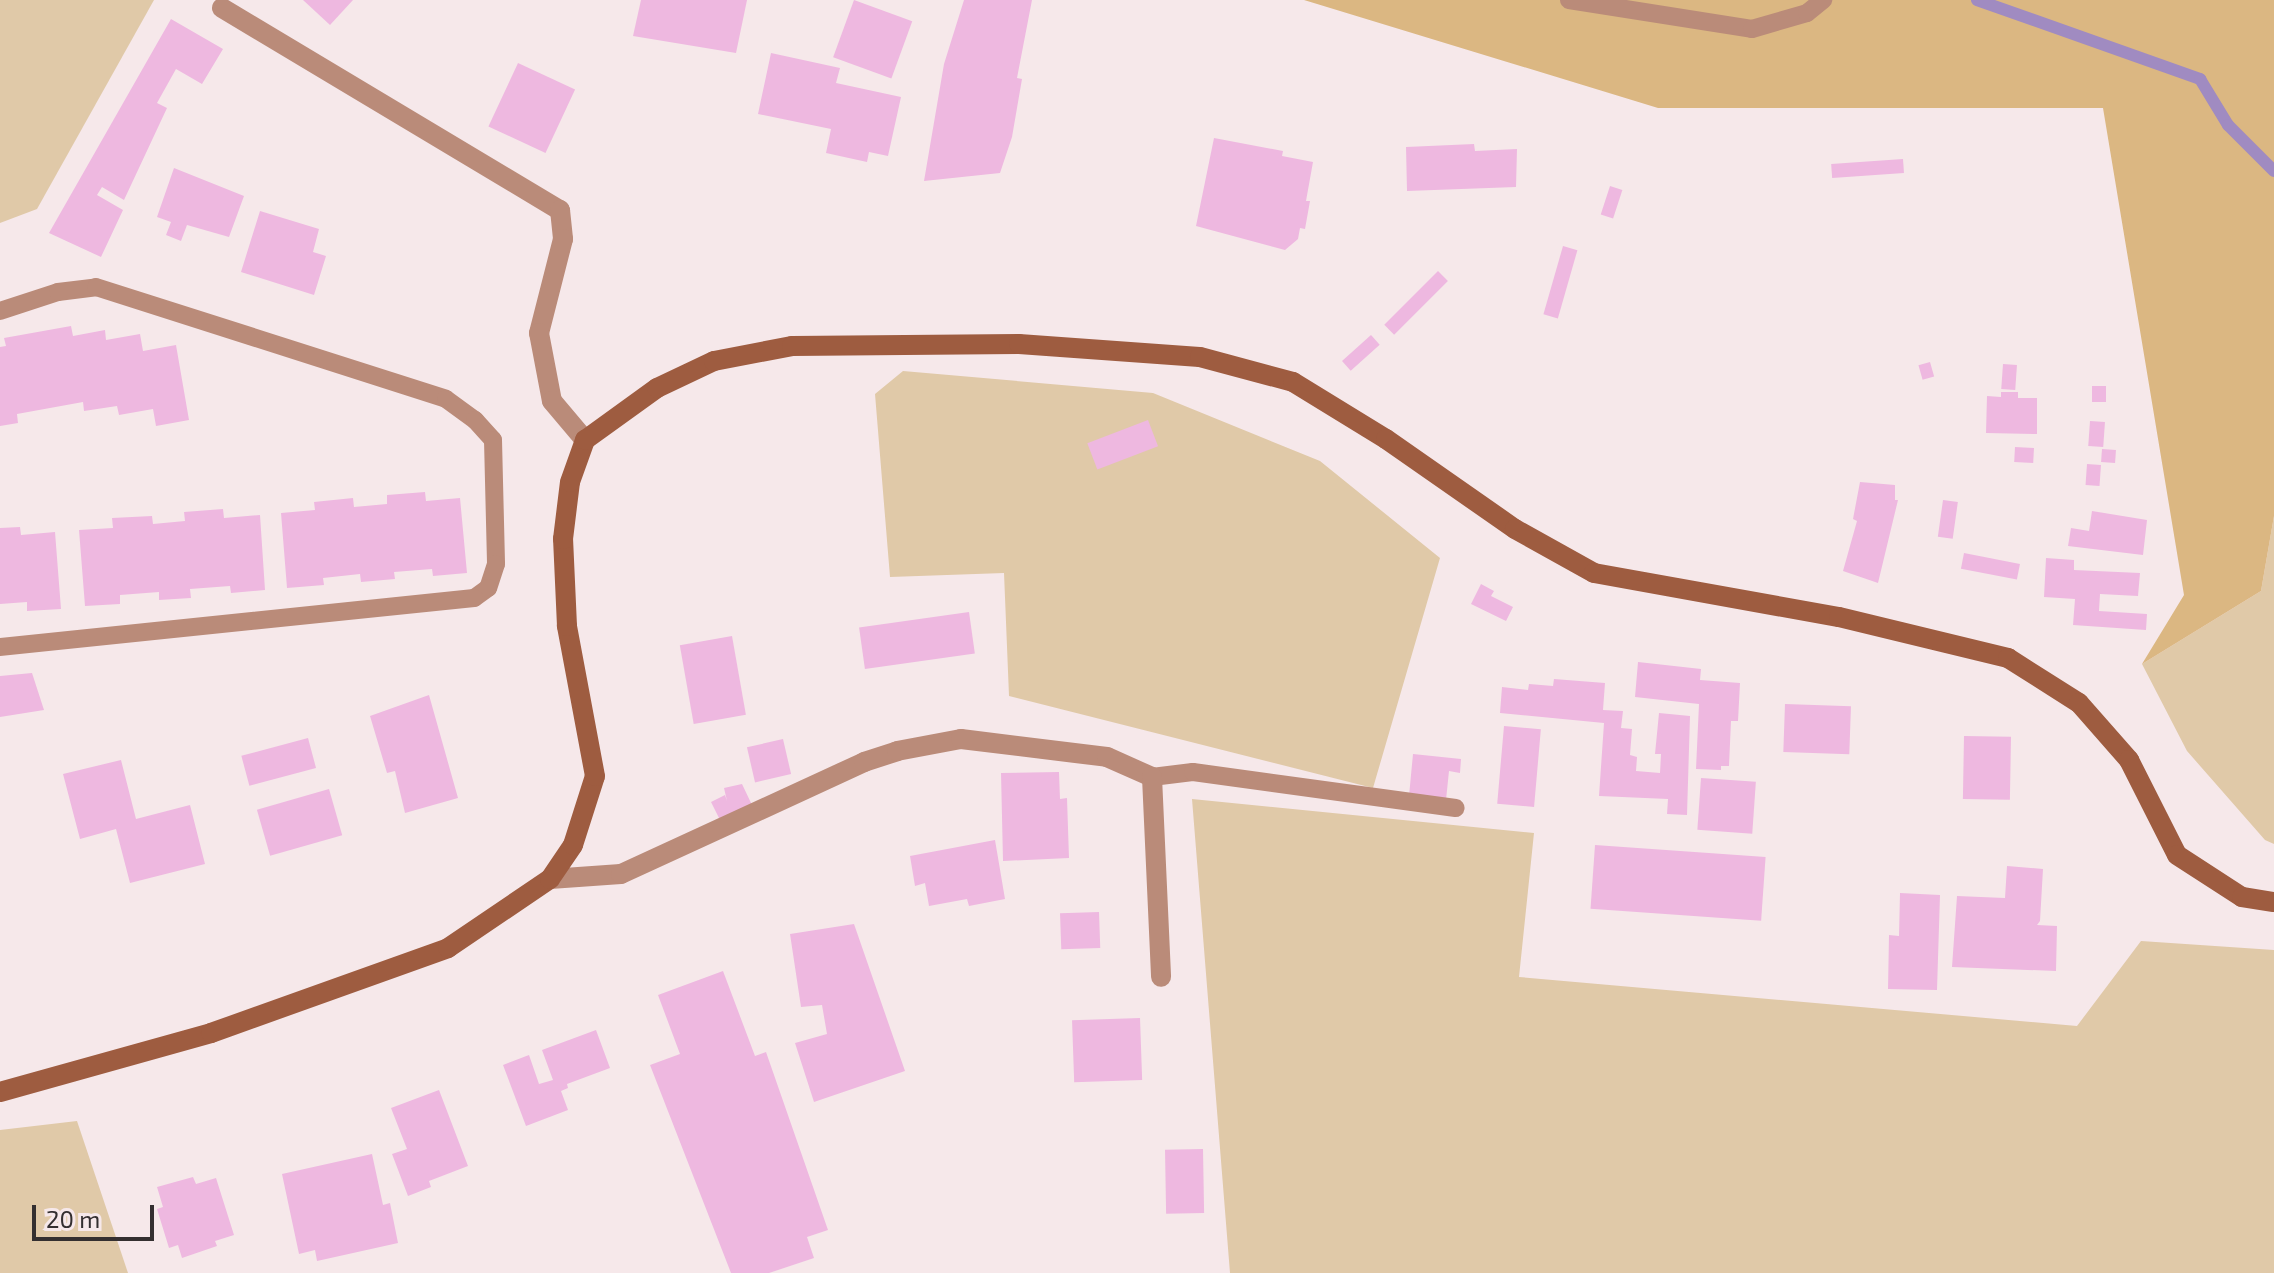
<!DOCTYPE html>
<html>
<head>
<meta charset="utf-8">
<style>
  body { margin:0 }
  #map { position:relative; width:2274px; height:1273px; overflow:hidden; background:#f6e8ea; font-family:"Exo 2",sans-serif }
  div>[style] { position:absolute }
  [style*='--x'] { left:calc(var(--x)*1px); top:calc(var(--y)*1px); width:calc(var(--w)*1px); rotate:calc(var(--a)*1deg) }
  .green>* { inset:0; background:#e0c9a8 }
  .forest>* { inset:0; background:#dbb782 }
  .stream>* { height:12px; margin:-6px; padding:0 6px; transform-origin:6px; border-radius:6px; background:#a08bc1 }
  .building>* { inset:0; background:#eeb8e0; transform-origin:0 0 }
  .service>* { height:18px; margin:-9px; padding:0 9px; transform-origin:9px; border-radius:9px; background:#ba8b79 }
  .minor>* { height:20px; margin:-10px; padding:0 10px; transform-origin:10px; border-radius:10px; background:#ba8b79 }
  .secondary>* { height:20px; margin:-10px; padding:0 10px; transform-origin:10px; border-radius:10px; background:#9e5c40 }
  span { translate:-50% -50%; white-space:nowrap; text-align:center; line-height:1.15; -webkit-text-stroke:6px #f6e8ea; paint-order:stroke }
  .scale { position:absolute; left:32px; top:1205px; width:122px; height:36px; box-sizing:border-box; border:4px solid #342f30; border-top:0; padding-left:10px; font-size:24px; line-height:28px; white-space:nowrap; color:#342f30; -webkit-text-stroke:6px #f6e8ea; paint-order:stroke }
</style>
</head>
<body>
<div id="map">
  <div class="green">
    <i style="clip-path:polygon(0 0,154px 0,37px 209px,0 223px)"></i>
    <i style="clip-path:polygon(903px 371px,1153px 393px,1320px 461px,1440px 558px,1373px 788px,1009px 696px,1004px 573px,890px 577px,875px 394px)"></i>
    <i style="clip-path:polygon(2274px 516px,2274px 844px,2265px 840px,2187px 751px,2142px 664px,2261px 591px)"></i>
    <i style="clip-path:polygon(1192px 799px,1534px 833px,1519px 977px,2077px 1026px,2141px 941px,2274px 950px,2274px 1273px,1230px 1273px)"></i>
    <i style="clip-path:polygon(77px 1121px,128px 1273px,0 1273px,0 1130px)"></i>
  </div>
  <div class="forest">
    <i style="clip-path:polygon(1304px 0,2274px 0,2274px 516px,2261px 591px,2142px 664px,2184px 595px,2103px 108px,1658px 108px)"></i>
  </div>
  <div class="stream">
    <i style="--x:1977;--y:0;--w:237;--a:19.5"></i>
    <i style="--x:2200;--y:79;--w:54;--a:58.7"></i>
    <i style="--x:2228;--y:125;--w:65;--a:45"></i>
  </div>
  <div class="building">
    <i style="clip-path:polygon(303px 0,353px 0,330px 25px)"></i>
    <i style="clip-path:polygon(641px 0,747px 0,736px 53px,633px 36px)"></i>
    <i style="left:854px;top:0;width:62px;height:61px;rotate:20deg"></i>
    <i style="clip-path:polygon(964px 0,1032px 0,1017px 78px,1022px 79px,1012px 137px,1000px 173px,924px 181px,944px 64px)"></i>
    <i style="clip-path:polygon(171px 19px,223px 49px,202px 84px,176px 69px,157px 103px,167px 108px,124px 200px,102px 187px,97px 195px,123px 210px,101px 257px,49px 233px)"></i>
    <i style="clip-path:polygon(771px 53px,840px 68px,836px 83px,901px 97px,888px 156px,869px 152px,867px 162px,826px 153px,831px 129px,758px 114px)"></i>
    <i style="left:518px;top:63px;width:63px;height:70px;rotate:25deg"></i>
    <i style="clip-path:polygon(1214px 138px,1283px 151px,1282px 156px,1313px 162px,1306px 201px,1310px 201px,1305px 229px,1300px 228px,1298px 239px,1285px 250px,1196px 226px)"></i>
    <i style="clip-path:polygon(1474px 144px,1475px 151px,1517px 149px,1516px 187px,1407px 191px,1406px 147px)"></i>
    <i style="left:1903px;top:159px;width:14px;height:72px;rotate:86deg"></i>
    <i style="clip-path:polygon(174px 168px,244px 196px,229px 237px,187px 225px,181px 241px,166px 235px,171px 222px,157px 217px)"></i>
    <i style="left:1610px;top:186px;width:13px;height:30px;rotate:18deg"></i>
    <i style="clip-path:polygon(260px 211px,319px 229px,313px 252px,326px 256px,314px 295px,241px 272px)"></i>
    <i style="left:1563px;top:246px;width:15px;height:71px;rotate:16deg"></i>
    <i style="left:1438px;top:271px;width:14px;height:76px;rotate:45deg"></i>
    <i style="clip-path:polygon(71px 326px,73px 336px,105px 330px,106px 340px,140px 334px,143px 351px,176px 345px,189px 420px,156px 426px,153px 409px,119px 415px,117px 406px,84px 411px,83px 402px,17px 414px,18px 423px,0 426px,0 347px,6px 346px,4px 338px)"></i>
    <i style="left:1371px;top:335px;width:13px;height:39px;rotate:48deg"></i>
    <i style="left:1930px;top:362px;width:15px;height:12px;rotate:74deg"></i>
    <i style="left:2003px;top:364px;width:14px;height:25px;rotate:4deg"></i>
    <i style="left:2092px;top:386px;width:14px;height:16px"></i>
    <i style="clip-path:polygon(2001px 392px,2018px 392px,2018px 398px,2037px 398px,2037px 434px,1986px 433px,1987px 396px,2001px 397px)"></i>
    <i style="left:1148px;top:420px;width:28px;height:65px;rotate:69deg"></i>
    <i style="left:2090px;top:421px;width:15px;height:25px;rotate:4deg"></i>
    <i style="left:2015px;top:447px;width:19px;height:15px;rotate:3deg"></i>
    <i style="left:2102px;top:449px;width:14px;height:13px;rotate:4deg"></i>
    <i style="left:2087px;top:464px;width:14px;height:21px;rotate:4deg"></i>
    <i style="clip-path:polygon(1860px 482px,1895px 485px,1895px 500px,1898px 500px,1878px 583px,1843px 571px,1857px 521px,1853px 519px)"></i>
    <i style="clip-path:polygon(425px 492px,426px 501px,460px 498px,467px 573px,433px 576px,432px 569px,394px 572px,395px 579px,361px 582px,360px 574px,323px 578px,324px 585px,287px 588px,281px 513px,315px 510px,314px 502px,353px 498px,354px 507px,387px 504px,387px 495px)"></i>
    <i style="left:1943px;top:500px;width:15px;height:37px;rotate:8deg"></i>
    <i style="clip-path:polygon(223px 509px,224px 518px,260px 515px,265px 590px,231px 593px,230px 586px,190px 589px,191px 598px,159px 600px,159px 592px,120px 595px,120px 604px,85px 606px,79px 530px,113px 528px,112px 518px,152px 516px,153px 524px,185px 521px,184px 512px)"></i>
    <i style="clip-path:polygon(2092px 511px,2147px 520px,2143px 555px,2068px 546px,2071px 528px,2089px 531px)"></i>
    <i style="clip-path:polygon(20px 527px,21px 535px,55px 532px,61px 609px,27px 611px,27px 602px,0 604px,0 528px)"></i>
    <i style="left:1964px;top:553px;width:57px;height:16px;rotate:11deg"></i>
    <i style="clip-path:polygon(2046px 558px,2074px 560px,2074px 570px,2140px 573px,2138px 596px,2100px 594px,2099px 611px,2147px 614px,2146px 630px,2073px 625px,2075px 599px,2044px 597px)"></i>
    <i style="clip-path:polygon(1481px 584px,1494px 591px,1491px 596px,1513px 607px,1506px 621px,1471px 604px)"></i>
    <i style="left:969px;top:612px;width:42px;height:111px;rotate:82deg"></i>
    <i style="left:732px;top:636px;width:80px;height:53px;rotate:80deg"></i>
    <i style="clip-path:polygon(1638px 662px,1701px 669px,1700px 680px,1740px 683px,1738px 721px,1731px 721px,1729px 766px,1721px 766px,1721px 770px,1696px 769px,1699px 704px,1635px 697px)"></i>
    <i style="clip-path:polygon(32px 673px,44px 710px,0 717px,0 676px)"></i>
    <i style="clip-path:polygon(1554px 679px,1605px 683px,1603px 710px,1623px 711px,1621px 728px,1632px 729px,1630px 755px,1637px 757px,1636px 771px,1660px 773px,1661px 754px,1655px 754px,1659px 713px,1690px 716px,1687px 815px,1667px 814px,1668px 799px,1599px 796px,1604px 723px,1500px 713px,1502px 687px,1528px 690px,1529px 684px,1553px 686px)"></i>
    <i style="clip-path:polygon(429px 695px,458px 798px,405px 813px,395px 771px,387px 773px,370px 716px)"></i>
    <i style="left:1785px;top:704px;width:66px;height:48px;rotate:2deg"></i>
    <i style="left:1504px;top:726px;width:37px;height:78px;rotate:5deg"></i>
    <i style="left:1964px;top:736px;width:47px;height:63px;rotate:1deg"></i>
    <i style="left:308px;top:738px;width:31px;height:69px;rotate:75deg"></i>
    <i style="left:783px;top:739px;width:36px;height:37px;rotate:77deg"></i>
    <i style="clip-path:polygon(1413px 754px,1461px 759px,1460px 773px,1449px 771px,1446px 800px,1409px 796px)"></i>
    <i style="clip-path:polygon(121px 760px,136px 819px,190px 805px,205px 864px,130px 883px,116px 829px,80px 839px,63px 774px)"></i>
    <i style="clip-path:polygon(1059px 772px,1060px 799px,1067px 798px,1069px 858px,1003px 861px,1001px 773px)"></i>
    <i style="left:1701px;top:778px;width:55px;height:52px;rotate:4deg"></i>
    <i style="clip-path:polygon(742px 784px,752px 805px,720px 820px,711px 802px,725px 795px,727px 801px,724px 788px)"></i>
    <i style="left:329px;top:789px;width:48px;height:75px;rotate:74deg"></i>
    <i style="clip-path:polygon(995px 840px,1005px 899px,969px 906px,967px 899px,929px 906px,925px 883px,915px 886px,910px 856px)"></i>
    <i style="left:1595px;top:845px;width:171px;height:64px;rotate:4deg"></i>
    <i style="clip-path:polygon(2007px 866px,2043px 869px,2040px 921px,2037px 925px,2057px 926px,2056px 971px,1952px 967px,1957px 896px,2005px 898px)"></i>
    <i style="clip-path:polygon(1900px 893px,1940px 895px,1937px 990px,1888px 989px,1889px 935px,1899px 936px)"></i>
    <i style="left:1099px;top:912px;width:36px;height:39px;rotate:88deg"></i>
    <i style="clip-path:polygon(854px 924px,905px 1071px,814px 1102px,795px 1043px,827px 1034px,822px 1005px,801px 1007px,790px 934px)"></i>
    <i style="clip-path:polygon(723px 971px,755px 1056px,766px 1052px,828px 1230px,807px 1237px,814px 1258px,769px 1273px,731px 1273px,650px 1065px,680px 1054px,658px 995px)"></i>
    <i style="left:1140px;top:1018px;width:62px;height:68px;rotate:88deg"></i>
    <i style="clip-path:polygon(596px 1030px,610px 1068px,567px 1084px,568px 1088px,561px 1091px,568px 1110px,526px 1126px,503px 1065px,529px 1055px,539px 1084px,553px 1080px,542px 1050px)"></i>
    <i style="clip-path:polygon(439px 1090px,468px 1166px,429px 1181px,431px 1187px,408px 1196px,392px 1154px,407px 1149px,391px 1108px)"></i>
    <i style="left:1203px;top:1149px;width:64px;height:38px;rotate:89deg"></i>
    <i style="clip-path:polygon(372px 1154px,383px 1205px,390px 1203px,398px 1243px,317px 1261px,315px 1250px,299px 1254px,282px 1174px)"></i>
    <i style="clip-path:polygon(193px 1177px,196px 1184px,216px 1178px,234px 1235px,215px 1241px,217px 1246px,182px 1258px,178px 1245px,169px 1248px,157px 1209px,163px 1207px,157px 1187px)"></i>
  </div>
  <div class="service">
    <i style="--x:1569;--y:0;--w:185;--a:9"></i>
    <i style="--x:1752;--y:29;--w:57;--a:-16.2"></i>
    <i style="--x:1807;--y:13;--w:21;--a:-39"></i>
    <i style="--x:0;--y:311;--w:61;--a:-18.1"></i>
    <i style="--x:58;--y:292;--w:38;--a:-7"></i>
    <i style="--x:96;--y:287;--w:367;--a:17.7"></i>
    <i style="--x:446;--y:399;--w:36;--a:36"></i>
    <i style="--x:475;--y:420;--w:27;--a:48"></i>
    <i style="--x:493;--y:440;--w:124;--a:88.6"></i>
    <i style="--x:496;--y:564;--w:25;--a:108"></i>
    <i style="--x:488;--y:588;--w:17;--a:144"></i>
    <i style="--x:474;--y:598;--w:477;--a:174.1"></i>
    <i style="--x:1152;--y:777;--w:41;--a:-7"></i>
    <i style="--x:1193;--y:772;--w:265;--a:7.8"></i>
  </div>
  <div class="minor">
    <i style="--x:222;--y:8;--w:394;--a:30.9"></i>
    <i style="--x:560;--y:210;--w:29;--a:84"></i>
    <i style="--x:563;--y:239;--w:97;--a:104.3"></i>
    <i style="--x:539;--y:333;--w:69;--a:79.2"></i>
    <i style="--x:552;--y:401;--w:51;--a:49.8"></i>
    <i style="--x:550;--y:879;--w:71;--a:-4"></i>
    <i style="--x:621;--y:874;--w:268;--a:-24.7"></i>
    <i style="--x:864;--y:762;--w:35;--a:-18"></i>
    <i style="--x:897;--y:751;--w:65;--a:-10.6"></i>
    <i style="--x:961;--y:739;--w:147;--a:7"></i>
    <i style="--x:1107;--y:757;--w:49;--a:24"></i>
    <i style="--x:1152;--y:777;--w:200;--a:87.4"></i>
  </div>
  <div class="secondary">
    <i style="--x:0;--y:1092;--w:219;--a:-15.6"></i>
    <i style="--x:211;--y:1033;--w:252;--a:-19.7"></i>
    <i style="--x:448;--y:948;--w:123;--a:-34.1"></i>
    <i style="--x:550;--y:879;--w:41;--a:-55.9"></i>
    <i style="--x:573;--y:845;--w:72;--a:-72.3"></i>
    <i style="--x:595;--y:776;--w:153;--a:-100.6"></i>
    <i style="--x:567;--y:626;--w:87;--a:-92.6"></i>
    <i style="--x:563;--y:539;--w:57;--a:-83"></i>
    <i style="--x:570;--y:482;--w:45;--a:-70.3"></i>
    <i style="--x:585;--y:440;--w:89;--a:-35.8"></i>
    <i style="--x:657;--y:388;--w:63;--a:-25.3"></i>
    <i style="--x:714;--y:361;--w:79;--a:-10.9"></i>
    <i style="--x:792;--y:346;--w:227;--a:-0.5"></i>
    <i style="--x:1019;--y:344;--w:181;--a:4.1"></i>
    <i style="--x:1200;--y:357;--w:96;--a:15"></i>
    <i style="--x:1293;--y:382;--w:109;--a:31.5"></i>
    <i style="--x:1386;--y:439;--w:157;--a:34.9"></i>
    <i style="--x:1515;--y:529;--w:90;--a:29.1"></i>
    <i style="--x:1594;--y:573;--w:249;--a:10.2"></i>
    <i style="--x:1839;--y:617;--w:174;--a:13.6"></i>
    <i style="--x:2008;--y:658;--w:84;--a:32.4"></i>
    <i style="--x:2079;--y:703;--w:76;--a:48.7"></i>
    <i style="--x:2129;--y:760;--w:106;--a:63.2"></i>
    <i style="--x:2177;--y:855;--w:77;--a:32.9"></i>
    <i style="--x:2242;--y:897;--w:32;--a:9"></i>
  </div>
  <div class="scale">20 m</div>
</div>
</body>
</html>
